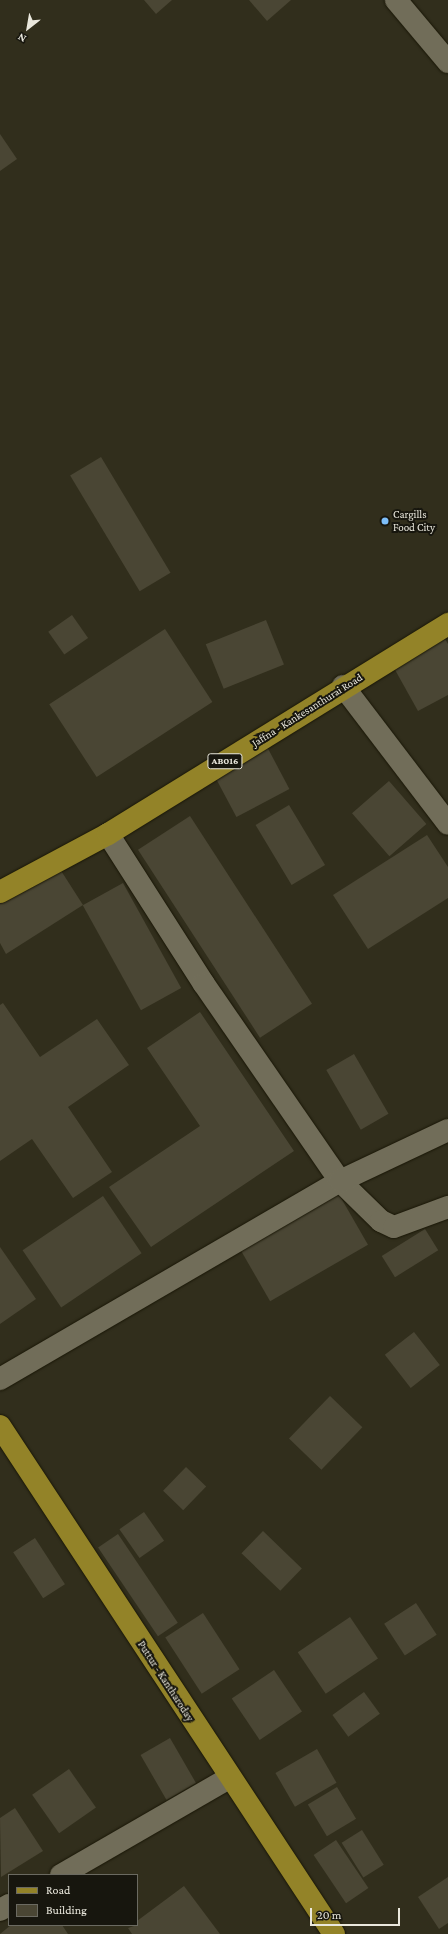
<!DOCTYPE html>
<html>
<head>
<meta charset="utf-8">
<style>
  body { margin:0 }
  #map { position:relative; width:448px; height:1934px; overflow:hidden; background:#312e1c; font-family:"Crimson Pro",serif }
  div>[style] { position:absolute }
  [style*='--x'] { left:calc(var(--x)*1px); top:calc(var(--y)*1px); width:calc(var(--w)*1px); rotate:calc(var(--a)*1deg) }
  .building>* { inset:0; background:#4a4634; transform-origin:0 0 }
  .roads { filter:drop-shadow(0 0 1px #191606) drop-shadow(0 0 1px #191606) }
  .minor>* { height:22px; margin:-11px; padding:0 11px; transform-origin:11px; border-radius:11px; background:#716d59 }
  .major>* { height:22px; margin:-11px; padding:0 11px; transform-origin:11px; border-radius:11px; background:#938328 }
  .dots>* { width:11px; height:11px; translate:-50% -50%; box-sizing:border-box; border:2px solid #17160e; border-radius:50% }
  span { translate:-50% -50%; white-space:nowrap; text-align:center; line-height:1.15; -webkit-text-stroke:4px #17160e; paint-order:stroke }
  .shield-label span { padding:1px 3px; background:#17160e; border:1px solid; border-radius:3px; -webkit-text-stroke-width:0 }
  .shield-label { font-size:10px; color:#eae8dd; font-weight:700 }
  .poi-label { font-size:11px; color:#eae8dd }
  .left { translate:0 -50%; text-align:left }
  .street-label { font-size:11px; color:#eae8dd }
  .legend { position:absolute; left:8px; top:1874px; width:130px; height:52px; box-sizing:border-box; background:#17160e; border:1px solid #6b6a61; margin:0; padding:5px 7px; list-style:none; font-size:12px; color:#eae8dd }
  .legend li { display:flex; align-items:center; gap:8px; height:20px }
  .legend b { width:20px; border:1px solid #6b6a61 }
  .north { position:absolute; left:8px; top:8px; width:40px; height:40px; -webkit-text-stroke:3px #17160e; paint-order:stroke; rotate:211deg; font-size:11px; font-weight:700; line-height:16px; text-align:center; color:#eae8dd }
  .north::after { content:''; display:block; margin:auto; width:14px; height:18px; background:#eae8dd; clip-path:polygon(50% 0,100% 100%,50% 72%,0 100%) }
  .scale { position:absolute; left:310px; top:1908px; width:90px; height:18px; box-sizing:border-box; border:2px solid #eae8dd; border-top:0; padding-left:5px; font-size:12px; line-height:14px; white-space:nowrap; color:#eae8dd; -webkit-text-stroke:3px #17160e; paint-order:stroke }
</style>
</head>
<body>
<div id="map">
  <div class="building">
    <i style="clip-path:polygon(144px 0,172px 0,156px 14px)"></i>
    <i style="clip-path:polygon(249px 0,291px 0,267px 21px)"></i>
    <i style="clip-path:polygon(0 134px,17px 159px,0 171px)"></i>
    <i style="left:101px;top:457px;width:135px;height:36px;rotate:59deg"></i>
    <i style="left:72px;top:615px;width:28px;height:29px;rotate:55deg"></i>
    <i style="left:266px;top:620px;width:48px;height:65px;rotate:68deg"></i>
    <i style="left:165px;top:629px;width:87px;height:138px;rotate:57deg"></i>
    <i style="clip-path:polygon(445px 639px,448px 644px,448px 695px,418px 711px,394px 668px)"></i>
    <i style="left:265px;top:743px;width:52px;height:60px;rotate:62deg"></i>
    <i style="left:389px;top:781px;width:57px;height:49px;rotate:49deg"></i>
    <i style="left:289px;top:805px;width:70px;height:39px;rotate:59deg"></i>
    <i style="left:190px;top:816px;width:224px;height:62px;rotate:57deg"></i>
    <i style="clip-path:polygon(427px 835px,448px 867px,448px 898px,368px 949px,333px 895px)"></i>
    <i style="clip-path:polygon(58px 866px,83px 905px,6px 954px,0 943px,0 902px)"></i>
    <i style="left:123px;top:883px;width:120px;height:46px;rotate:61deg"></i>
    <i style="clip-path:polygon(3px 1003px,40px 1057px,97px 1019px,129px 1065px,68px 1107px,112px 1172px,73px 1198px,32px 1139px,0 1161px,0 1005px)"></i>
    <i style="clip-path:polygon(200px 1012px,294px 1151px,151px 1247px,109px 1187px,200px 1126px,147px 1048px)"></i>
    <i style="left:354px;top:1054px;width:69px;height:32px;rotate:60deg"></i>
    <i style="left:337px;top:1191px;width:62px;height:113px;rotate:60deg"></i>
    <i style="left:103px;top:1196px;width:69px;height:97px;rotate:56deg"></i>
    <i style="left:425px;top:1229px;width:25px;height:51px;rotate:58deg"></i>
    <i style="clip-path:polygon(0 1247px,36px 1299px,0 1324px)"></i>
    <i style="left:414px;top:1332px;width:42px;height:37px;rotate:52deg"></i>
    <i style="left:330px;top:1396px;width:45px;height:59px;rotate:44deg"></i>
    <i style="left:186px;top:1467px;width:28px;height:33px;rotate:44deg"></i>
    <i style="left:144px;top:1512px;width:35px;height:30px;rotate:55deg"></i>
    <i style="left:263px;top:1531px;width:54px;height:31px;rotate:44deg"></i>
    <i style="left:118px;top:1534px;width:107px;height:24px;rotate:56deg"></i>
    <i style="left:35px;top:1538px;width:55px;height:26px;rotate:57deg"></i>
    <i style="left:416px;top:1603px;width:38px;height:38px;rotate:57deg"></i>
    <i style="left:203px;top:1613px;width:67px;height:45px;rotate:57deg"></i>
    <i style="left:350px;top:1617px;width:50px;height:63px;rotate:56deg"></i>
    <i style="left:274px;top:1670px;width:50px;height:51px;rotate:56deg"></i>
    <i style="left:364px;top:1692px;width:27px;height:39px;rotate:54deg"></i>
    <i style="left:170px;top:1738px;width:52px;height:34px;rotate:60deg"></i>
    <i style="left:317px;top:1749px;width:39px;height:48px;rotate:60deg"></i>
    <i style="left:69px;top:1769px;width:47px;height:45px;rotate:55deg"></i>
    <i style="left:337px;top:1787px;width:37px;height:34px;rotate:59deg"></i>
    <i style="clip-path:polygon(15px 1808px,43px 1851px,1px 1877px,0 1818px)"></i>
    <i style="left:362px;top:1830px;width:41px;height:24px;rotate:58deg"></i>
    <i style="left:336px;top:1840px;width:58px;height:27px;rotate:56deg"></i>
    <i style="clip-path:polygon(448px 1877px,448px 1923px,439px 1929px,418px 1897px)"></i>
    <i style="clip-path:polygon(184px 1886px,220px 1934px,132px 1934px,128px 1928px,137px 1925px,137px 1921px)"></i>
    <i style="clip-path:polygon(11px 1925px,62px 1925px,68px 1934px,0 1934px)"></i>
  </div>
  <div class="roads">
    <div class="minor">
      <i style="--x:396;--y:0;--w:81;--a:50"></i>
      <i style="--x:343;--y:686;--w:173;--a:52.7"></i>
      <i style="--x:108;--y:834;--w:178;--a:57.4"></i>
      <i style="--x:204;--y:984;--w:239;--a:55.4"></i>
      <i style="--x:340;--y:1181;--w:57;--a:44.3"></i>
      <i style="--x:381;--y:1221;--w:14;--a:25"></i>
      <i style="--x:394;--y:1227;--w:58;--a:-20.3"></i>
      <i style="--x:0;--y:1379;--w:393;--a:-30.2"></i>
      <i style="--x:340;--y:1181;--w:119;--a:-25.3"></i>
      <i style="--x:61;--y:1875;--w:194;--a:-30"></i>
      <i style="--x:0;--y:1910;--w:10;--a:-29"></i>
    </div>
    <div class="major">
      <i style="--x:0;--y:892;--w:123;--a:-28.2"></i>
      <i style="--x:108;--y:834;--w:400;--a:-31.7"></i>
      <i style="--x:0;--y:1426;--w:608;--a:56.68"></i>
    </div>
  </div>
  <div class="dots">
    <i style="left:385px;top:521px;background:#7dbef9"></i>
  </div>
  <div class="shield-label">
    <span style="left:225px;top:761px">AB016</span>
  </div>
  <div class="poi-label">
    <span class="left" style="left:393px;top:521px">Cargills<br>Food City</span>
  </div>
  <div class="street-label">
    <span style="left:307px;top:710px;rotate:-32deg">Jaffna - Kankesanthurai Road</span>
    <span style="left:166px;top:1681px;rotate:57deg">Puttur - Kantharoday</span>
  </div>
  <ul class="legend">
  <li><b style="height:5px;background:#938328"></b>Road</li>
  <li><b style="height:11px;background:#4a4634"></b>Building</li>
  </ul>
  <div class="north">N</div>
  <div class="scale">20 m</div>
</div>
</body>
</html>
